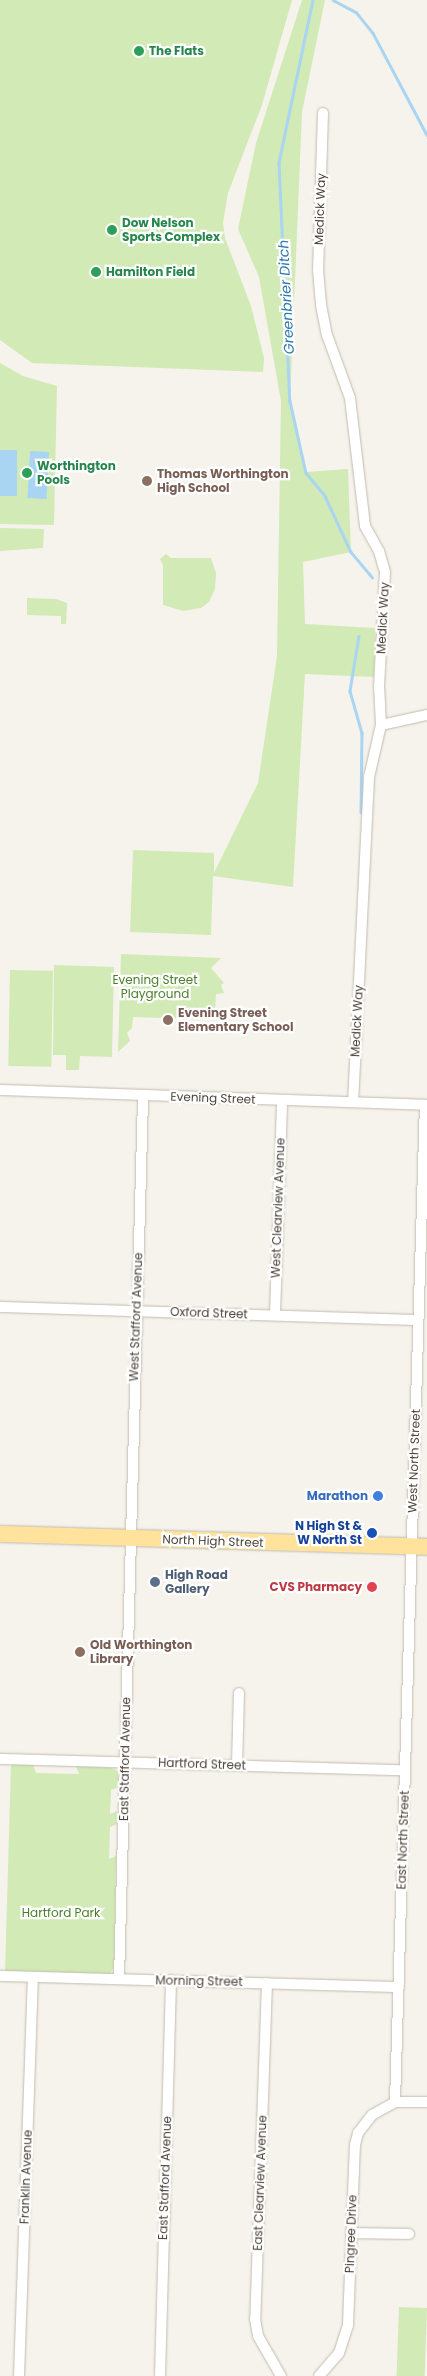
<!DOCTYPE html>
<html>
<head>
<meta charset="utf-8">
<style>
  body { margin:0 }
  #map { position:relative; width:427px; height:2376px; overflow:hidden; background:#f6f3ec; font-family:Poppins,sans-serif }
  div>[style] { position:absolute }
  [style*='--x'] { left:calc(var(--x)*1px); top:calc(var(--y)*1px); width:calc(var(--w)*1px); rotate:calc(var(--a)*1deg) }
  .green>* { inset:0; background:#d2eab5; transform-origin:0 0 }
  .water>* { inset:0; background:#a9d4f2; transform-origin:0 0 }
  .stream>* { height:2.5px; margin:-1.25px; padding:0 1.25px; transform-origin:1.25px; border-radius:1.25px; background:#a9d4f2 }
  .roads { filter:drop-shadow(0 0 1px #c2bbae) drop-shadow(0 0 1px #c2bbae) }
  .minor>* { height:10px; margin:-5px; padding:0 5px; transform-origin:5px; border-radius:5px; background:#fff }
  .primary>* { height:16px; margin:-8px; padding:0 8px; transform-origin:8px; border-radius:8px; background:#ffe39c }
  .dots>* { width:14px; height:14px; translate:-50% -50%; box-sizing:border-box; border:2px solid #fff; border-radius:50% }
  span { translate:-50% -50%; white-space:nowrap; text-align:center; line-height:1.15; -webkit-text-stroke:4.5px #fff; paint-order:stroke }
  .leisure-label { font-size:12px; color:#27864d; font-weight:700 }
  .left { translate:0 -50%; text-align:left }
  .street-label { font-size:12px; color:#4b4439 }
  .education-label { font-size:12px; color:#785e54; font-weight:700 }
  .park-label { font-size:12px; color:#4a7f2a }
  .shop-label { font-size:12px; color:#366cbe; font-weight:700 }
  .right { translate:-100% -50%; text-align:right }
  .transit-label { font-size:12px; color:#164399; font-weight:700 }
  .service-label { font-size:12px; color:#4e5e75; font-weight:700 }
  .health-label { font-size:12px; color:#be3a42; font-weight:700 }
  .water-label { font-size:14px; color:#2e7ab2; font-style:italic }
</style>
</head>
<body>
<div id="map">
  <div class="green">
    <i style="clip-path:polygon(0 0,292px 0,262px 105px,228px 193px,223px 223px,225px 238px,251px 306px,264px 358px,263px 372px,32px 363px,0 340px)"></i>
    <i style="clip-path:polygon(302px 0,325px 0,302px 112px,290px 401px,306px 472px,348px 469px,351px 552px,303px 562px,305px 624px,375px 628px,374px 677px,305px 674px,293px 887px,213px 876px,211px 935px,130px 932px,133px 850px,214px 853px,214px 873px,258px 783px,277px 656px,281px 401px,259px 277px,238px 229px,256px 143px)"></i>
    <i style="clip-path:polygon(0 363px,23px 376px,57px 386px,54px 525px,0 524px)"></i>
    <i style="clip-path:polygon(0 528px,44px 529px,43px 548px,0 551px)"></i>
    <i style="clip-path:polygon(166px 554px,171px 558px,211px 558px,216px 573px,215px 589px,209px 602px,201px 608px,183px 611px,163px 605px,163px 565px,160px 559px)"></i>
    <i style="clip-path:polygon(27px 598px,56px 599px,67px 603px,66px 624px,61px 624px,61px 616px,27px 615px)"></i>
    <i style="clip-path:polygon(121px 954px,221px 958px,211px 968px,224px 983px,221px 985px,224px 993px,216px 994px,215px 1011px,196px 1011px,196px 1019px,133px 1017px,132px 1028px,127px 1033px,130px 1041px,118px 1052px)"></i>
    <i style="clip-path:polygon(54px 965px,114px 967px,112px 1057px,80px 1056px,79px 1070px,66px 1070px,66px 1055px,53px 1055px)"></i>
    <i style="left:10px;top:970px;width:43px;height:96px;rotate:1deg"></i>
    <i style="clip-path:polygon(11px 1764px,33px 1765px,36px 1773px,79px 1774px,76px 1766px,112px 1768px,118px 1771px,119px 1787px,111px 1790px,110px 1814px,117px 1811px,117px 1824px,110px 1827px,109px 1859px,116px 1856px,114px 1967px,110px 1974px,5px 1972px)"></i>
    <i style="left:399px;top:2307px;width:28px;height:69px;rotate:2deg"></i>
  </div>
  <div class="water">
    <i style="left:0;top:450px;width:17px;height:46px"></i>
    <i style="left:30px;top:451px;width:19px;height:47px;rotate:3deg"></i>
  </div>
  <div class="stream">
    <i style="--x:313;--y:0;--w:167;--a:101.8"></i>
    <i style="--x:279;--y:163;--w:238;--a:87.4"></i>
    <i style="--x:290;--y:401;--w:74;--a:77.5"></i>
    <i style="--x:306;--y:473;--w:30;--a:50"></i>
    <i style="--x:325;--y:496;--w:62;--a:65.1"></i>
    <i style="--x:351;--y:552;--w:33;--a:50"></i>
    <i style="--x:333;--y:0;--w:26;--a:28"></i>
    <i style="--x:356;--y:12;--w:27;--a:51"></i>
    <i style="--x:373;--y:33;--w:115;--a:62.1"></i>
    <i style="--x:359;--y:636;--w:56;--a:99.3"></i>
    <i style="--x:350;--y:691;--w:44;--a:74.1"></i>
    <i style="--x:362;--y:733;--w:79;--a:90.7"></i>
  </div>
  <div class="roads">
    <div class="minor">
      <i style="--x:323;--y:113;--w:157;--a:91.8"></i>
      <i style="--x:318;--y:270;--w:35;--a:85"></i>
      <i style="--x:321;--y:305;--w:31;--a:79"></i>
      <i style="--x:327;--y:335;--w:67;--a:69.9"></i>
      <i style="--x:350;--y:398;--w:129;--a:83.3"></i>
      <i style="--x:365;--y:526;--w:29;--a:61"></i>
      <i style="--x:379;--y:551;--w:22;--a:74"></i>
      <i style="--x:385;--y:572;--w:114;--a:93"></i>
      <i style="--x:379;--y:686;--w:39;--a:87"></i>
      <i style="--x:381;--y:725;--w:53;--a:103"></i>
      <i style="--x:369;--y:777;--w:325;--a:92.8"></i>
      <i style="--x:381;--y:725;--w:47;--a:-12.3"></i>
      <i style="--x:0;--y:1090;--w:427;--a:2"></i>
      <i style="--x:0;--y:1307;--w:418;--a:1.8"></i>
      <i style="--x:275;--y:1315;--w:215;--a:-88.1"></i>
      <i style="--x:0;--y:1759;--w:405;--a:1.6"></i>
      <i style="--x:237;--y:1765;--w:72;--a:-88.4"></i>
      <i style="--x:0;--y:1976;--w:399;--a:1.6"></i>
      <i style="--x:119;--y:1979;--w:883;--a:-88.44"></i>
      <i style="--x:267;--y:1983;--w:336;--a:92"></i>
      <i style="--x:255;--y:2319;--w:17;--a:80"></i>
      <i style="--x:258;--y:2336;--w:46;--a:60.1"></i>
      <i style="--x:395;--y:2102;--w:997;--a:-88.28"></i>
      <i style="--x:352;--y:2233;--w:57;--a:1"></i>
      <i style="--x:19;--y:2376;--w:399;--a:-88"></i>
      <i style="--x:160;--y:2376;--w:396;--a:-88.4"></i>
      <i style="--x:319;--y:2376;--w:30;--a:-49"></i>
      <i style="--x:339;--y:2353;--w:29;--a:-72"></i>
      <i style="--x:348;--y:2325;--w:180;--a:-87.8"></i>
      <i style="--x:355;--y:2145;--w:12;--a:-76"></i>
      <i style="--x:358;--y:2133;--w:23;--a:-52"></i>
      <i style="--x:372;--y:2115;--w:26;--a:-29"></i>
      <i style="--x:395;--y:2102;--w:32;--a:0"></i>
    </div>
    <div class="primary">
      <i style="--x:0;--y:1534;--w:427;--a:1.7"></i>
    </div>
  </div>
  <div class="dots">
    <i style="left:139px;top:51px;background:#2e9e5b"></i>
    <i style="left:112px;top:230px;background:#2e9e5b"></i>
    <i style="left:96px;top:272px;background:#2e9e5b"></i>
    <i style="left:27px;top:473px;background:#2e9e5b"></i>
    <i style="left:147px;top:481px;background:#8d6e63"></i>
    <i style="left:168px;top:1020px;background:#8d6e63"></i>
    <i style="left:378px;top:1496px;background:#3f7fe0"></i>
    <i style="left:372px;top:1533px;background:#1a4fb4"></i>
    <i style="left:155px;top:1582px;background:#5c6f8a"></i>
    <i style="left:372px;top:1587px;background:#e0444e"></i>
    <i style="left:80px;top:1652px;background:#8d6e63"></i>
  </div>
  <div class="leisure-label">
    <span class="left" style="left:149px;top:51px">The Flats</span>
    <span class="left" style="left:122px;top:230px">Dow Nelson<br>Sports Complex</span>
    <span class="left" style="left:106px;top:272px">Hamilton Field</span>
    <span class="left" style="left:37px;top:473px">Worthington<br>Pools</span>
  </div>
  <div class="street-label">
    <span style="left:320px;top:209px;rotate:-88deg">Medick Way</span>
    <span style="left:383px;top:618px;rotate:-87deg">Medick Way</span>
    <span style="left:357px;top:1021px;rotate:-87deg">Medick Way</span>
    <span style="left:213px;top:1098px;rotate:2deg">Evening Street</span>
    <span style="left:278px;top:1208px;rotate:-88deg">West Clearview Avenue</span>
    <span style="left:209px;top:1313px;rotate:2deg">Oxford Street</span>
    <span style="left:136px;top:1317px;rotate:-88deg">West Stafford Avenue</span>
    <span style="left:414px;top:1461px;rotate:-88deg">West North Street</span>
    <span style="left:213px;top:1541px;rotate:2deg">North High Street</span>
    <span style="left:125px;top:1759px;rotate:-89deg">East Stafford Avenue</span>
    <span style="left:202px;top:1764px;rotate:2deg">Hartford Street</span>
    <span style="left:403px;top:1840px;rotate:-88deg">East North Street</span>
    <span style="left:199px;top:1981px;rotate:1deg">Morning Street</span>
    <span style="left:26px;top:2177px;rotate:-88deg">Franklin Avenue</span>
    <span style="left:165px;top:2178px;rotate:-88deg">East Stafford Avenue</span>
    <span style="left:260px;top:2183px;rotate:-88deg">East Clearview Avenue</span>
    <span style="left:351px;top:2234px;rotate:-88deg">Pingree Drive</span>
  </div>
  <div class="education-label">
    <span class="left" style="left:157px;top:481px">Thomas Worthington<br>High School</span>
    <span class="left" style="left:178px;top:1020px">Evening Street<br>Elementary School</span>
    <span class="left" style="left:90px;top:1652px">Old Worthington<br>Library</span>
  </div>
  <div class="park-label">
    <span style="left:155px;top:987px">Evening Street<br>Playground</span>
    <span style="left:61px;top:1913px">Hartford Park</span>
  </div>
  <div class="shop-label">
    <span class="right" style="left:368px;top:1496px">Marathon</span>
  </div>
  <div class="transit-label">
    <span class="right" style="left:362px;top:1533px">N High St &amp;<br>W North St</span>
  </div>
  <div class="service-label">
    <span class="left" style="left:165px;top:1582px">High Road<br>Gallery</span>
  </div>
  <div class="health-label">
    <span class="right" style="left:362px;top:1587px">CVS Pharmacy</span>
  </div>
  <div class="water-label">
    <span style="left:286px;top:297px;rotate:-93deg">Greenbrier Ditch</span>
  </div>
</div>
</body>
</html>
